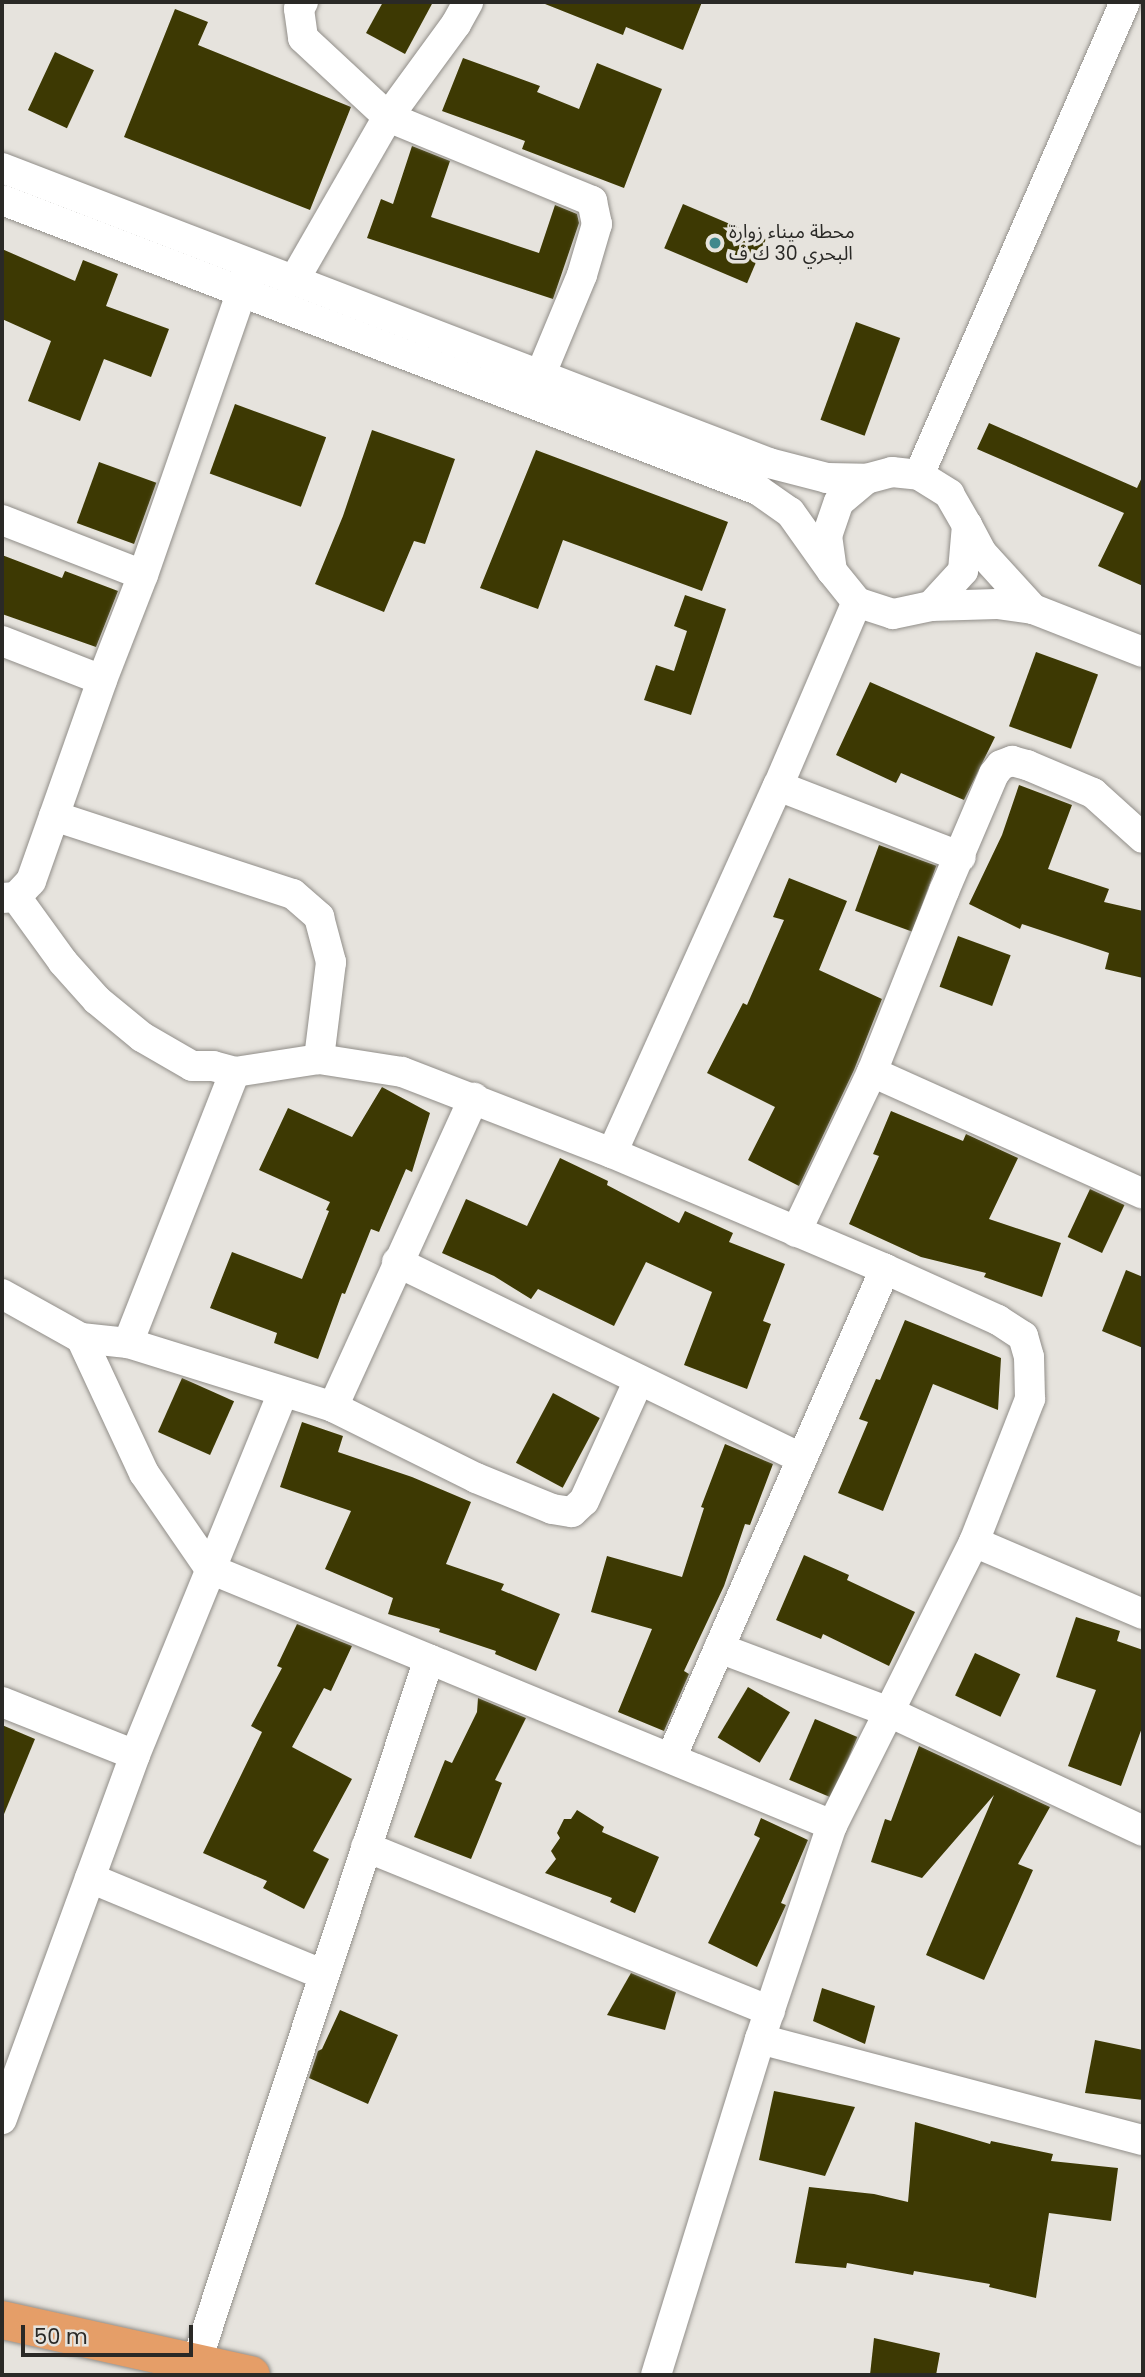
<!DOCTYPE html>
<html>
<head>
<meta charset="utf-8">
<style>
  body { margin:0 }
  #map { position:relative; width:1145px; height:2377px; overflow:hidden; background:#e6e3dd; font-family:Poppins,"Noto Sans Arabic",sans-serif }
  div>[style] { position:absolute }
  [style*='--x'] { left:calc(var(--x)*1px); top:calc(var(--y)*1px); width:calc(var(--w)*1px); rotate:calc(var(--a)*1deg) }
  .building>* { inset:0; background:#3d3903; transform-origin:0 0 }
  .roads { filter:drop-shadow(0 0 2px #918e89) drop-shadow(0 0 2px #918e89) }
  .minor>* { height:30px; margin:-15px; padding:0 15px; transform-origin:15px; border-radius:15px; background:#fff }
  .highway>* { height:38px; margin:-19px; padding:0 19px; transform-origin:19px; border-radius:19px; background:#e59e68 }
  .dots>* { width:19px; height:19px; translate:-50% -50%; box-sizing:border-box; border:4px solid #e6e3dd; border-radius:50% }
  span { translate:-50% -50%; white-space:nowrap; text-align:center; line-height:1.15; -webkit-text-stroke:7px #e6e3dd; paint-order:stroke }
  .poi-label { font-size:19px; color:#2a2926 }
  .left { translate:0 -50%; text-align:left }
  .frame { position:absolute; inset:0; border:4px solid #2a2926; pointer-events:none }
  .scale { position:absolute; left:21px; top:2325px; width:172px; height:32px; box-sizing:border-box; border:4px solid #2a2926; border-top:0; padding-left:9px; font-size:21px; line-height:24px; white-space:nowrap; color:#2a2926; -webkit-text-stroke:5px #e6e3dd; paint-order:stroke }
</style>
</head>
<body>
<div id="map">
  <div class="building">
    <i style="clip-path:polygon(383px 2px,433px 2px,405px 54px,366px 33px)"></i>
    <i style="clip-path:polygon(540px 2px,702px 2px,683px 50px,626px 27px,623px 35px)"></i>
    <i style="clip-path:polygon(175px 9px,208px 22px,198px 45px,351px 107px,310px 210px,124px 137px)"></i>
    <i style="left:55px;top:52px;width:43px;height:64px;rotate:25deg"></i>
    <i style="clip-path:polygon(463px 58px,540px 86px,537px 92px,579px 109px,597px 63px,662px 89px,624px 188px,522px 149px,525px 141px,442px 111px)"></i>
    <i style="clip-path:polygon(412px 146px,450px 161px,431px 217px,539px 253px,555px 205px,577px 214px,579px 223px,553px 299px,367px 238px,381px 199px,393px 204px)"></i>
    <i style="left:683px;top:204px;width:90px;height:48px;rotate:23deg"></i>
    <i style="clip-path:polygon(2px 249px,75px 281px,83px 260px,118px 274px,106px 306px,169px 329px,151px 377px,104px 359px,80px 421px,28px 401px,51px 341px,2px 319px)"></i>
    <i style="left:856px;top:322px;width:47px;height:104px;rotate:20deg"></i>
    <i style="left:235px;top:404px;width:97px;height:74px;rotate:20deg"></i>
    <i style="clip-path:polygon(989px 423px,1137px 488px,1143px 475px,1143px 586px,1098px 566px,1124px 513px,977px 449px)"></i>
    <i style="clip-path:polygon(372px 430px,455px 459px,425px 544px,414px 541px,384px 612px,315px 584px,343px 516px)"></i>
    <i style="clip-path:polygon(536px 450px,728px 522px,702px 591px,563px 540px,538px 609px,480px 588px)"></i>
    <i style="left:99px;top:462px;width:61px;height:65px;rotate:20deg"></i>
    <i style="clip-path:polygon(2px 555px,62px 578px,65px 571px,118px 591px,96px 647px,2px 614px)"></i>
    <i style="clip-path:polygon(685px 595px,726px 609px,691px 715px,644px 700px,656px 665px,674px 671px,687px 631px,674px 626px)"></i>
    <i style="left:1036px;top:652px;width:66px;height:79px;rotate:20deg"></i>
    <i style="clip-path:polygon(870px 682px,995px 737px,964px 800px,901px 773px,896px 783px,836px 755px)"></i>
    <i style="clip-path:polygon(1019px 785px,1072px 805px,1048px 869px,1109px 889px,1104px 902px,1143px 911px,1143px 978px,1105px 969px,1109px 953px,1022px 924px,1020px 929px,969px 904px,1002px 835px)"></i>
    <i style="left:879px;top:845px;width:61px;height:70px;rotate:20deg"></i>
    <i style="clip-path:polygon(789px 878px,847px 901px,819px 970px,882px 999px,854px 1070px,799px 1186px,748px 1160px,775px 1107px,707px 1073px,743px 1003px,747px 1005px,784px 920px,773px 917px)"></i>
    <i style="left:958px;top:936px;width:56px;height:54px;rotate:20deg"></i>
    <i style="clip-path:polygon(382px 1087px,430px 1113px,412px 1172px,406px 1169px,379px 1232px,371px 1229px,345px 1294px,342px 1293px,318px 1359px,274px 1343px,277px 1333px,210px 1308px,232px 1252px,302px 1279px,329px 1211px,326px 1210px,330px 1202px,259px 1170px,288px 1108px,352px 1137px)"></i>
    <i style="clip-path:polygon(891px 1111px,963px 1141px,966px 1134px,1018px 1158px,989px 1219px,1061px 1243px,1042px 1297px,984px 1277px,986px 1273px,921px 1257px,849px 1224px,879px 1156px,873px 1154px)"></i>
    <i style="clip-path:polygon(560px 1158px,608px 1181px,607px 1185px,679px 1223px,685px 1211px,733px 1233px,729px 1242px,785px 1264px,763px 1321px,771px 1324px,747px 1389px,684px 1365px,712px 1292px,646px 1262px,614px 1326px,538px 1289px,531px 1299px,494px 1276px,442px 1253px,466px 1199px,527px 1226px)"></i>
    <i style="left:1090px;top:1189px;width:38px;height:53px;rotate:25deg"></i>
    <i style="clip-path:polygon(1126px 1270px,1143px 1277px,1143px 1348px,1102px 1331px)"></i>
    <i style="clip-path:polygon(905px 1320px,1001px 1358px,998px 1410px,933px 1384px,883px 1511px,838px 1493px,868px 1422px,859px 1419px,876px 1379px,880px 1380px)"></i>
    <i style="left:182px;top:1378px;width:57px;height:59px;rotate:24deg"></i>
    <i style="left:553px;top:1393px;width:53px;height:79px;rotate:28deg"></i>
    <i style="clip-path:polygon(302px 1422px,343px 1436px,338px 1452px,412px 1477px,471px 1502px,446px 1564px,504px 1584px,501px 1590px,560px 1614px,536px 1671px,495px 1654px,496px 1651px,439px 1632px,440px 1629px,388px 1614px,393px 1598px,325px 1569px,351px 1511px,280px 1487px)"></i>
    <i style="clip-path:polygon(725px 1444px,773px 1464px,750px 1525px,745px 1524px,724px 1586px,684px 1671px,689px 1674px,664px 1731px,618px 1712px,652px 1629px,591px 1612px,607px 1556px,682px 1577px,704px 1508px,701px 1507px)"></i>
    <i style="clip-path:polygon(804px 1555px,849px 1575px,847px 1580px,915px 1612px,889px 1666px,823px 1634px,821px 1639px,776px 1620px)"></i>
    <i style="clip-path:polygon(1076px 1617px,1120px 1631px,1117px 1641px,1143px 1650px,1143px 1725px,1121px 1786px,1068px 1766px,1096px 1690px,1056px 1677px)"></i>
    <i style="clip-path:polygon(297px 1624px,352px 1646px,331px 1691px,324px 1688px,292px 1747px,352px 1779px,313px 1851px,329px 1859px,304px 1909px,263px 1888px,267px 1881px,203px 1853px,262px 1732px,251px 1726px,282px 1668px,277px 1666px)"></i>
    <i style="left:975px;top:1653px;width:50px;height:47px;rotate:25deg"></i>
    <i style="left:748px;top:1687px;width:49px;height:59px;rotate:31deg"></i>
    <i style="clip-path:polygon(478px 1698px,526px 1718px,495px 1780px,502px 1783px,471px 1859px,414px 1837px,445px 1760px,452px 1763px,477px 1712px)"></i>
    <i style="left:815px;top:1719px;width:46px;height:66px;rotate:23deg"></i>
    <i style="clip-path:polygon(2px 1725px,35px 1739px,2px 1819px)"></i>
    <i style="clip-path:polygon(919px 1746px,1050px 1807px,1018px 1864px,1033px 1870px,984px 1980px,926px 1955px,994px 1795px,922px 1878px,871px 1862px,885px 1819px,891px 1821px)"></i>
    <i style="clip-path:polygon(577px 1810px,604px 1827px,602px 1832px,659px 1857px,635px 1913px,610px 1902px,612px 1898px,545px 1873px,556px 1859px,551px 1851px,560px 1838px,557px 1833px,564px 1819px,571px 1819px)"></i>
    <i style="clip-path:polygon(761px 1818px,808px 1840px,781px 1903px,786px 1905px,757px 1967px,708px 1943px,760px 1838px,754px 1835px)"></i>
    <i style="clip-path:polygon(631px 1973px,676px 1992px,665px 2030px,607px 2015px)"></i>
    <i style="clip-path:polygon(822px 1988px,875px 2006px,865px 2044px,813px 2021px)"></i>
    <i style="clip-path:polygon(340px 2010px,398px 2035px,368px 2104px,309px 2078px,318px 2051px,322px 2049px)"></i>
    <i style="clip-path:polygon(1095px 2040px,1143px 2050px,1143px 2100px,1085px 2093px)"></i>
    <i style="clip-path:polygon(774px 2091px,855px 2107px,825px 2176px,759px 2160px)"></i>
    <i style="clip-path:polygon(915px 2122px,990px 2144px,991px 2141px,1053px 2154px,1051px 2161px,1118px 2168px,1111px 2221px,1049px 2213px,1036px 2298px,989px 2287px,990px 2284px,914px 2271px,913px 2275px,847px 2263px,846px 2268px,795px 2263px,809px 2187px,874px 2194px,908px 2202px)"></i>
    <i style="clip-path:polygon(874px 2338px,940px 2353px,936px 2375px,870px 2375px)"></i>
  </div>
  <div class="roads">
    <div class="minor">
      <i style="--x:303;--y:2;--w:8;--a:120"></i>
      <i style="--x:299;--y:9;--w:29;--a:82"></i>
      <i style="--x:303;--y:38;--w:116;--a:42.9"></i>
      <i style="--x:388;--y:117;--w:221;--a:22.4"></i>
      <i style="--x:592;--y:201;--w:24;--a:78"></i>
      <i style="--x:597;--y:224;--w:53;--a:106.4"></i>
      <i style="--x:582;--y:275;--w:109;--a:112.6"></i>
      <i style="--x:2;--y:168;--w:822;--a:21.04"></i>
      <i style="--x:769;--y:463;--w:60;--a:14.5"></i>
      <i style="--x:827;--y:478;--w:39;--a:1"></i>
      <i style="--x:2;--y:200;--w:810;--a:20.99"></i>
      <i style="--x:758;--y:490;--w:39;--a:35"></i>
      <i style="--x:790;--y:512;--w:72;--a:54.6"></i>
      <i style="--x:293;--y:282;--w:190;--a:-60.1"></i>
      <i style="--x:388;--y:117;--w:115;--a:-53.8"></i>
      <i style="--x:456;--y:24;--w:25;--a:-61"></i>
      <i style="--x:919;--y:475;--w:516;--a:-66.47"></i>
      <i style="--x:2;--y:520;--w:151;--a:21.3"></i>
      <i style="--x:967;--y:525;--w:46;--a:95"></i>
      <i style="--x:963;--y:571;--w:47;--a:132.4"></i>
      <i style="--x:931;--y:606;--w:39;--a:168"></i>
      <i style="--x:893;--y:614;--w:38;--a:-162"></i>
      <i style="--x:857;--y:602;--w:40;--a:-129"></i>
      <i style="--x:832;--y:571;--w:35;--a:-98"></i>
      <i style="--x:827;--y:536;--w:36;--a:-71"></i>
      <i style="--x:839;--y:502;--w:35;--a:-40"></i>
      <i style="--x:866;--y:479;--w:27;--a:-15"></i>
      <i style="--x:892;--y:472;--w:27;--a:6"></i>
      <i style="--x:919;--y:475;--w:36;--a:32"></i>
      <i style="--x:949;--y:494;--w:36;--a:60"></i>
      <i style="--x:967;--y:525;--w:32;--a:62"></i>
      <i style="--x:982;--y:553;--w:76;--a:47.7"></i>
      <i style="--x:931;--y:606;--w:66;--a:-1.7"></i>
      <i style="--x:997;--y:604;--w:36;--a:8"></i>
      <i style="--x:1033;--y:609;--w:118;--a:21.4"></i>
      <i style="--x:2;--y:641;--w:107;--a:21.3"></i>
      <i style="--x:778;--y:786;--w:196;--a:21.2"></i>
      <i style="--x:54;--y:816;--w:251;--a:18.1"></i>
      <i style="--x:293;--y:894;--w:35;--a:41"></i>
      <i style="--x:319;--y:917;--w:47;--a:75.1"></i>
      <i style="--x:331;--y:962;--w:98;--a:97.1"></i>
      <i style="--x:16;--y:897;--w:80;--a:54.1"></i>
      <i style="--x:63;--y:962;--w:51;--a:48.2"></i>
      <i style="--x:97;--y:1000;--w:58;--a:39.4"></i>
      <i style="--x:142;--y:1037;--w:58;--a:30.1"></i>
      <i style="--x:192;--y:1066;--w:21;--a:0"></i>
      <i style="--x:213;--y:1066;--w:23;--a:15"></i>
      <i style="--x:235;--y:1072;--w:85;--a:-8.8"></i>
      <i style="--x:319;--y:1059;--w:84;--a:8.9"></i>
      <i style="--x:402;--y:1072;--w:225;--a:21.1"></i>
      <i style="--x:612;--y:1153;--w:297;--a:23"></i>
      <i style="--x:885;--y:1269;--w:124;--a:24.3"></i>
      <i style="--x:998;--y:1320;--w:30;--a:33"></i>
      <i style="--x:1023;--y:1336;--w:22;--a:74"></i>
      <i style="--x:1029;--y:1357;--w:42;--a:88.6"></i>
      <i style="--x:1030;--y:1399;--w:154;--a:111.4"></i>
      <i style="--x:974;--y:1542;--w:317;--a:116.6"></i>
      <i style="--x:832;--y:1825;--w:226;--a:108.6"></i>
      <i style="--x:760;--y:2039;--w:352;--a:107.2"></i>
      <i style="--x:2;--y:898;--w:14;--a:-4"></i>
      <i style="--x:16;--y:897;--w:22;--a:-47"></i>
      <i style="--x:31;--y:881;--w:213;--a:-70.5"></i>
      <i style="--x:102;--y:680;--w:113;--a:-68.7"></i>
      <i style="--x:143;--y:575;--w:320;--a:-70.8"></i>
      <i style="--x:872;--y:1072;--w:297;--a:24.2"></i>
      <i style="--x:612;--y:1153;--w:403;--a:-65.7"></i>
      <i style="--x:778;--y:786;--w:200;--a:-66.8"></i>
      <i style="--x:796;--y:1232;--w:177;--a:-64.6"></i>
      <i style="--x:872;--y:1072;--w:195;--a:-68.3"></i>
      <i style="--x:944;--y:891;--w:127;--a:-66.9"></i>
      <i style="--x:994;--y:774;--w:11;--a:-52"></i>
      <i style="--x:1001;--y:765;--w:12;--a:-20"></i>
      <i style="--x:1012;--y:761;--w:16;--a:15"></i>
      <i style="--x:1027;--y:765;--w:72;--a:23"></i>
      <i style="--x:1093;--y:793;--w:67;--a:42"></i>
      <i style="--x:397;--y:1262;--w:450;--a:25.9"></i>
      <i style="--x:2;--y:1294;--w:90;--a:29.1"></i>
      <i style="--x:81;--y:1338;--w:47;--a:6.1"></i>
      <i style="--x:128;--y:1343;--w:215;--a:17.3"></i>
      <i style="--x:333;--y:1407;--w:160;--a:26.4"></i>
      <i style="--x:476;--y:1478;--w:82;--a:22.2"></i>
      <i style="--x:552;--y:1509;--w:20;--a:9"></i>
      <i style="--x:572;--y:1512;--w:16;--a:-43"></i>
      <i style="--x:584;--y:1501;--w:133;--a:-65.6"></i>
      <i style="--x:81;--y:1338;--w:149;--a:65"></i>
      <i style="--x:144;--y:1473;--w:116;--a:55.5"></i>
      <i style="--x:210;--y:1569;--w:673;--a:22.37"></i>
      <i style="--x:128;--y:1343;--w:291;--a:-68.5"></i>
      <i style="--x:333;--y:1407;--w:340;--a:-65.5"></i>
      <i style="--x:974;--y:1542;--w:184;--a:23.1"></i>
      <i style="--x:719;--y:1648;--w:179;--a:20.6"></i>
      <i style="--x:887;--y:1711;--w:283;--a:25.1"></i>
      <i style="--x:2;--y:1702;--w:143;--a:21.7"></i>
      <i style="--x:135;--y:1755;--w:388;--a:110.1"></i>
      <i style="--x:135;--y:1755;--w:392;--a:-67.8"></i>
      <i style="--x:671;--y:1758;--w:534;--a:-66.36"></i>
      <i style="--x:366;--y:1847;--w:436;--a:22.1"></i>
      <i style="--x:90;--y:1878;--w:253;--a:22.5"></i>
      <i style="--x:760;--y:2039;--w:396;--a:14.8"></i>
      <i style="--x:192;--y:2375;--w:754;--a:-71.69"></i>
    </div>
    <div class="highway">
      <i style="--x:2;--y:2320;--w:255;--a:12.5"></i>
    </div>
  </div>
  <div class="dots">
    <i style="left:715px;top:243px;background:#41898d"></i>
  </div>
  <div class="poi-label">
    <span class="left" style="left:729px;top:243px">محطة ميناء زوارة<br>البحري 30 ك ف</span>
  </div>
  <div class="frame"></div>
  <div class="scale">50 m</div>
</div>
</body>
</html>
